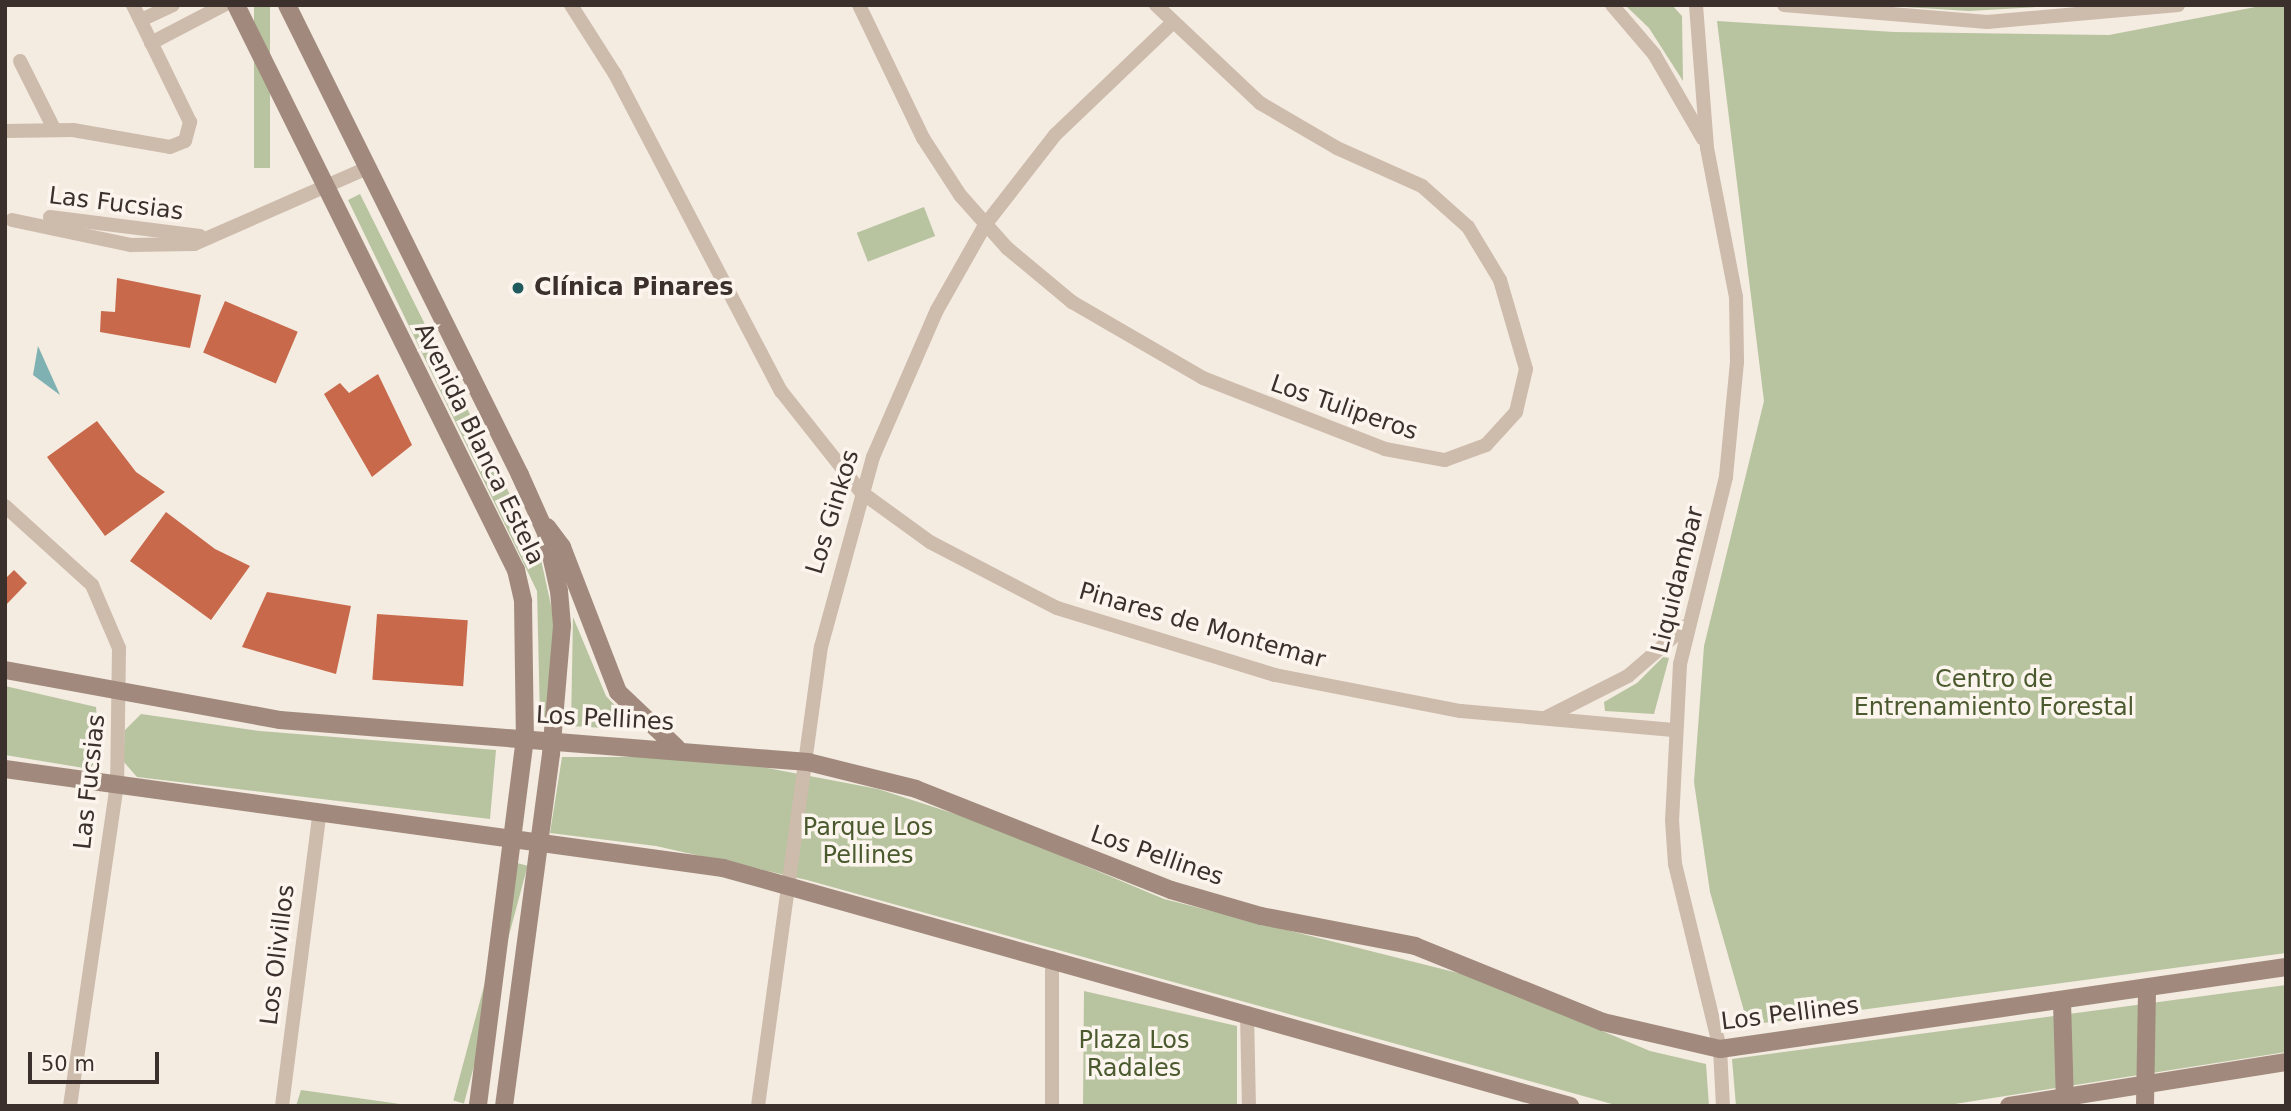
<!DOCTYPE html>
<html>
<head>
<meta charset="utf-8">
<style>
  body { margin:0 }
  #map { position:relative; width:2291px; height:1111px; overflow:hidden; background:#f4ebe1; font-family:"DejaVu Sans",sans-serif }
  div>[style] { position:absolute }
  [style*='--x'] { left:calc(var(--x)*1px); top:calc(var(--y)*1px); width:calc(var(--w)*1px); rotate:calc(var(--a)*1deg) }
  .green>* { inset:0; background:#b8c4a0; transform-origin:0 0 }
  .water>* { inset:0; background:#7fb0b2 }
  .building>* { inset:0; background:#c8694b; transform-origin:0 0 }
  .street>* { height:14px; margin:-7px; padding:0 7px; transform-origin:7px; border-radius:7px; background:#cdbbac }
  .secondary>* { height:18px; margin:-9px; padding:0 9px; transform-origin:9px; border-radius:9px; background:#a18a7d }
  .dots>* { width:19px; height:19px; translate:-50% -50%; box-sizing:border-box; border:4px solid #fbf5ee; border-radius:50% }
  span { translate:-50% -50%; white-space:nowrap; text-align:center; line-height:1.15; -webkit-text-stroke:7px #fbf5ee; paint-order:stroke }
  .street-label { font-size:24px; color:#3b302b }
  .poi-label { font-size:24px; color:#3b302b; font-weight:700 }
  .left { translate:0 -50%; text-align:left }
  .park-label { font-size:24px; color:#4a5a2e }
  .frame { position:absolute; inset:0; border:7px solid #3b302b; pointer-events:none }
  .scale { position:absolute; left:28px; top:1052px; width:131px; height:32px; box-sizing:border-box; border:4px solid #3b302b; border-top:0; padding-left:9px; font-size:21px; line-height:24px; white-space:nowrap; color:#3b302b; -webkit-text-stroke:5px #fbf5ee; paint-order:stroke }
</style>
</head>
<body>
<div id="map">
  <div class="green">
    <i style="left:254px;top:5px;width:16px;height:163px"></i>
    <i style="clip-path:polygon(1625px 5px,1672px 5px,1682px 16px,1683px 81px,1649px 28px)"></i>
    <i style="clip-path:polygon(1873px 5px,2072px 5px,1969px 11px)"></i>
    <i style="clip-path:polygon(2266px 5px,2286px 5px,2286px 953px,1748px 1025px,1710px 892px,1694px 782px,1704px 646px,1764px 401px,1717px 21px,1894px 32px,2109px 35px)"></i>
    <i style="clip-path:polygon(360px 194px,540px 555px,555px 624px,547px 716px,540px 718px,537px 591px,348px 200px)"></i>
    <i style="left:924px;top:207px;width:31px;height:72px;rotate:69deg"></i>
    <i style="clip-path:polygon(573px 617px,606px 696px,638px 730px,571px 726px)"></i>
    <i style="clip-path:polygon(1663px 657px,1669px 658px,1654px 714px,1605px 711px,1604px 702px,1637px 683px)"></i>
    <i style="clip-path:polygon(5px 686px,96px 707px,100px 755px,90px 769px,5px 755px)"></i>
    <i style="clip-path:polygon(141px 714px,260px 731px,496px 750px,490px 819px,137px 777px,123px 761px,125px 730px)"></i>
    <i style="clip-path:polygon(562px 757px,710px 757px,878px 789px,983px 823px,1164px 899px,1474px 977px,1650px 1051px,1706px 1064px,1709px 1106px,1619px 1106px,807px 880px,656px 846px,550px 833px)"></i>
    <i style="left:517px;top:863px;width:11px;height:246px;rotate:15deg"></i>
    <i style="clip-path:polygon(2286px 985px,2286px 1052px,1942px 1106px,1736px 1106px,1732px 1059px)"></i>
    <i style="clip-path:polygon(1084px 991px,1237px 1026px,1237px 1106px,1083px 1106px)"></i>
    <i style="clip-path:polygon(301px 1090px,414px 1106px,296px 1106px)"></i>
  </div>
  <div class="water">
    <i style="clip-path:polygon(38px 346px,60px 395px,33px 375px)"></i>
  </div>
  <div class="building">
    <i style="clip-path:polygon(117px 278px,201px 295px,190px 348px,100px 332px,101px 311px,115px 312px)"></i>
    <i style="left:225px;top:301px;width:79px;height:56px;rotate:23deg"></i>
    <i style="clip-path:polygon(378px 374px,412px 445px,372px 477px,324px 394px,340px 383px,349px 393px)"></i>
    <i style="clip-path:polygon(97px 421px,136px 472px,165px 492px,105px 536px,47px 457px)"></i>
    <i style="clip-path:polygon(166px 512px,215px 549px,250px 566px,211px 620px,130px 561px)"></i>
    <i style="clip-path:polygon(14px 570px,27px 583px,5px 606px,5px 579px)"></i>
    <i style="clip-path:polygon(267px 592px,351px 606px,336px 674px,242px 647px)"></i>
    <i style="left:377px;top:614px;width:91px;height:66px;rotate:4deg"></i>
  </div>
  <div class="street">
    <i style="--x:571;--y:5;--w:82;--a:57.5"></i>
    <i style="--x:615;--y:74;--w:358;--a:62.4"></i>
    <i style="--x:781;--y:391;--w:129;--a:51.6"></i>
    <i style="--x:861;--y:492;--w:85;--a:35.9"></i>
    <i style="--x:930;--y:542;--w:143;--a:27.5"></i>
    <i style="--x:1057;--y:608;--w:228;--a:17.1"></i>
    <i style="--x:1275;--y:675;--w:189;--a:11"></i>
    <i style="--x:1461;--y:711;--w:213;--a:5.1"></i>
    <i style="--x:859;--y:5;--w:148;--a:64.3"></i>
    <i style="--x:923;--y:138;--w:68;--a:57"></i>
    <i style="--x:960;--y:195;--w:71;--a:48.4"></i>
    <i style="--x:1007;--y:248;--w:85;--a:39.7"></i>
    <i style="--x:1072;--y:302;--w:151;--a:30.1"></i>
    <i style="--x:1203;--y:378;--w:195;--a:21.3"></i>
    <i style="--x:1385;--y:449;--w:61;--a:10.4"></i>
    <i style="--x:1445;--y:460;--w:44;--a:-20.1"></i>
    <i style="--x:1486;--y:445;--w:45;--a:-47.7"></i>
    <i style="--x:1516;--y:412;--w:44;--a:-76.9"></i>
    <i style="--x:1526;--y:369;--w:93;--a:-106.3"></i>
    <i style="--x:1500;--y:280;--w:62;--a:-121.1"></i>
    <i style="--x:1468;--y:227;--w:62;--a:-138.3"></i>
    <i style="--x:1422;--y:186;--w:93;--a:-155.9"></i>
    <i style="--x:1337;--y:148;--w:89;--a:-149.7"></i>
    <i style="--x:1260;--y:103;--w:143;--a:-136.7"></i>
    <i style="--x:1612;--y:5;--w:65;--a:49.4"></i>
    <i style="--x:1654;--y:54;--w:98;--a:60"></i>
    <i style="--x:1696;--y:5;--w:143;--a:85.6"></i>
    <i style="--x:1707;--y:148;--w:152;--a:79"></i>
    <i style="--x:1736;--y:297;--w:65;--a:89.1"></i>
    <i style="--x:1737;--y:362;--w:116;--a:95.5"></i>
    <i style="--x:1726;--y:477;--w:193;--a:103.8"></i>
    <i style="--x:1680;--y:664;--w:156;--a:92.9"></i>
    <i style="--x:1672;--y:820;--w:44;--a:86.1"></i>
    <i style="--x:1675;--y:864;--w:190;--a:76.3"></i>
    <i style="--x:1720;--y:1049;--w:57;--a:87"></i>
    <i style="--x:1784;--y:5;--w:204;--a:4.8"></i>
    <i style="--x:1987;--y:22;--w:192;--a:-5.1"></i>
    <i style="--x:141;--y:20;--w:35;--a:-25"></i>
    <i style="--x:151;--y:43;--w:82;--a:-27.5"></i>
    <i style="--x:20;--y:61;--w:76;--a:63.4"></i>
    <i style="--x:5;--y:131;--w:68;--a:-0.8"></i>
    <i style="--x:73;--y:130;--w:98;--a:9.9"></i>
    <i style="--x:170;--y:147;--w:16;--a:-22"></i>
    <i style="--x:185;--y:141;--w:20;--a:-75"></i>
    <i style="--x:190;--y:122;--w:130;--a:-116"></i>
    <i style="--x:50;--y:217;--w:151;--a:7.2"></i>
    <i style="--x:12;--y:220;--w:122;--a:11.9"></i>
    <i style="--x:131;--y:245;--w:63;--a:-0.9"></i>
    <i style="--x:194;--y:244;--w:187;--a:-23.7"></i>
    <i style="--x:5;--y:506;--w:118;--a:42.2"></i>
    <i style="--x:92;--y:585;--w:69;--a:66.8"></i>
    <i style="--x:119;--y:648;--w:136;--a:90.8"></i>
    <i style="--x:117;--y:784;--w:325;--a:98.3"></i>
    <i style="--x:1545;--y:718;--w:93;--a:-26.8"></i>
    <i style="--x:1628;--y:676;--w:77;--a:-40.8"></i>
    <i style="--x:1052;--y:958;--w:148;--a:90"></i>
    <i style="--x:1247;--y:1013;--w:93;--a:88.8"></i>
    <i style="--x:282;--y:1106;--w:297;--a:-82.7"></i>
    <i style="--x:758;--y:1106;--w:463;--a:-82.2"></i>
    <i style="--x:821;--y:647;--w:197;--a:-74.7"></i>
    <i style="--x:873;--y:457;--w:160;--a:-66.5"></i>
    <i style="--x:937;--y:310;--w:98;--a:-60.5"></i>
    <i style="--x:985;--y:225;--w:114;--a:-52.1"></i>
    <i style="--x:1055;--y:135;--w:159;--a:-43.7"></i>
  </div>
  <div class="secondary">
    <i style="--x:236;--y:5;--w:631;--a:63.64"></i>
    <i style="--x:516;--y:570;--w:32;--a:77"></i>
    <i style="--x:523;--y:601;--w:137;--a:89.2"></i>
    <i style="--x:525;--y:738;--w:371;--a:97.3"></i>
    <i style="--x:287;--y:5;--w:525;--a:63.63"></i>
    <i style="--x:520;--y:475;--w:64;--a:65.9"></i>
    <i style="--x:546;--y:533;--w:59;--a:77.4"></i>
    <i style="--x:559;--y:591;--w:35;--a:85"></i>
    <i style="--x:562;--y:626;--w:128;--a:94.9"></i>
    <i style="--x:551;--y:754;--w:355;--a:97.6"></i>
    <i style="--x:547;--y:527;--w:25;--a:53"></i>
    <i style="--x:562;--y:547;--w:155;--a:68.9"></i>
    <i style="--x:618;--y:692;--w:81;--a:43.5"></i>
    <i style="--x:5;--y:670;--w:280;--a:10.3"></i>
    <i style="--x:280;--y:720;--w:530;--a:4.55"></i>
    <i style="--x:808;--y:762;--w:111;--a:14"></i>
    <i style="--x:916;--y:789;--w:274;--a:21.6"></i>
    <i style="--x:1171;--y:890;--w:94;--a:16.1"></i>
    <i style="--x:1261;--y:916;--w:157;--a:11"></i>
    <i style="--x:1415;--y:946;--w:203;--a:22"></i>
    <i style="--x:1603;--y:1022;--w:120;--a:13"></i>
    <i style="--x:1720;--y:1049;--w:572;--a:-8.24"></i>
    <i style="--x:5;--y:769;--w:725;--a:7.85"></i>
    <i style="--x:723;--y:868;--w:880;--a:15.69"></i>
    <i style="--x:2062;--y:1002;--w:104;--a:88.3"></i>
    <i style="--x:2009;--y:1106;--w:280;--a:-9"></i>
    <i style="--x:2145;--y:1106;--w:118;--a:-89"></i>
  </div>
  <div class="dots">
    <i style="left:518px;top:288px;background:#1f5a5e"></i>
  </div>
  <div class="street-label">
    <span style="left:116px;top:204px;rotate:7deg">Las Fucsias</span>
    <span style="left:1344px;top:408px;rotate:19deg">Los Tuliperos</span>
    <span style="left:479px;top:444px;rotate:64deg">Avenida Blanca Estela</span>
    <span style="left:833px;top:512px;rotate:-73deg">Los Ginkos</span>
    <span style="left:1678px;top:580px;rotate:-76deg">Liquidambar</span>
    <span style="left:1202px;top:626px;rotate:16deg">Pinares de Montemar</span>
    <span style="left:605px;top:719px;rotate:3deg">Los Pellines</span>
    <span style="left:90px;top:782px;rotate:-84deg">Las Fucsias</span>
    <span style="left:1157px;top:856px;rotate:19deg">Los Pellines</span>
    <span style="left:278px;top:955px;rotate:-83deg">Los Olivillos</span>
    <span style="left:1790px;top:1014px;rotate:-7deg">Los Pellines</span>
  </div>
  <div class="poi-label">
    <span class="left" style="left:534px;top:288px">Clínica Pinares</span>
  </div>
  <div class="park-label">
    <span style="left:1994px;top:694px">Centro de<br>Entrenamiento Forestal</span>
    <span style="left:868px;top:842px">Parque Los<br>Pellines</span>
    <span style="left:1134px;top:1055px">Plaza Los<br>Radales</span>
  </div>
  <div class="frame"></div>
  <div class="scale">50 m</div>
</div>
</body>
</html>
